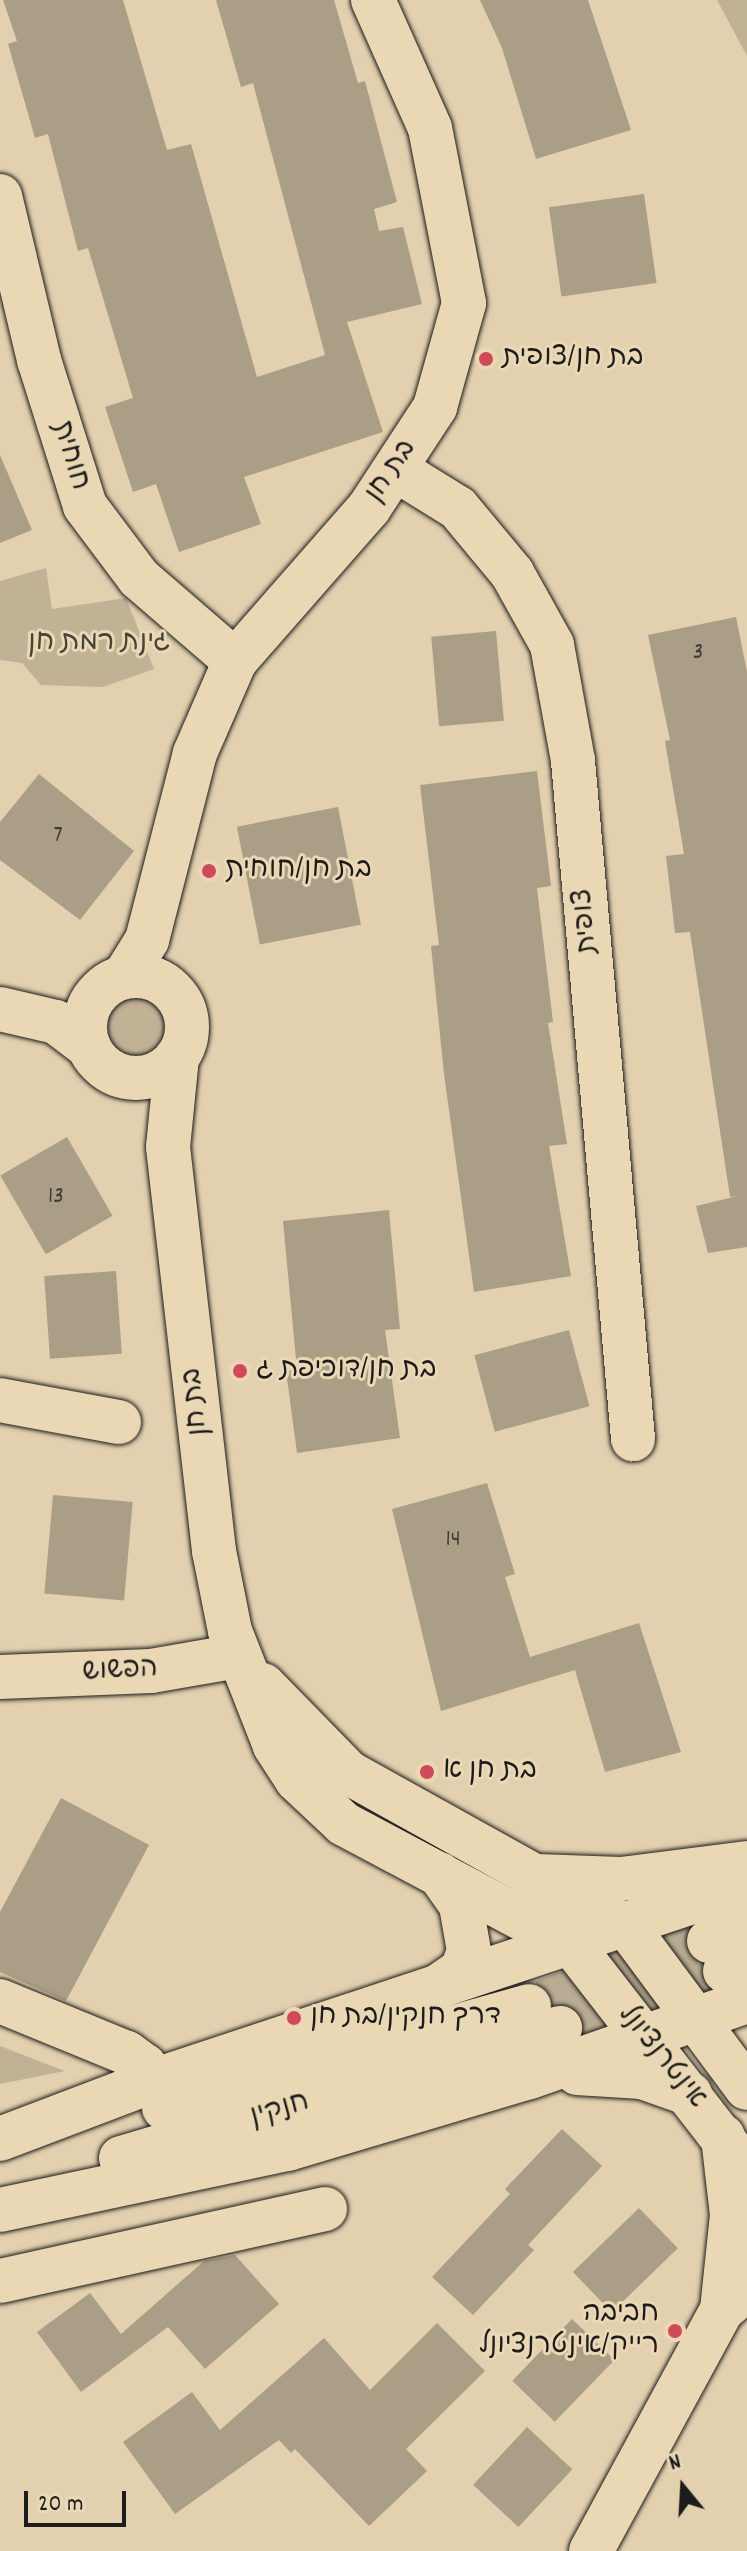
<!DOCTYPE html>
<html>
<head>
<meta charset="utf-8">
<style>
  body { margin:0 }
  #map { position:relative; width:747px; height:2551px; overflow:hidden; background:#e2d0af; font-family:Dekko,"Playpen Sans Hebrew",sans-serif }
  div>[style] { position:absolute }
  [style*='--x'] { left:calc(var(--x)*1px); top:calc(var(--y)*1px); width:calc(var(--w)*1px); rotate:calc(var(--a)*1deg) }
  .green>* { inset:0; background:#c1b296 }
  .round { border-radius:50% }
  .building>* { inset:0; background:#ab9e86; transform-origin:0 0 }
  .major-tunnel>* { height:44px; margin-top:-22px; transform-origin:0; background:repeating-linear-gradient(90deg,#baac92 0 44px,transparent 0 66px) }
  .roads { filter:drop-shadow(0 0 2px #1c1c1c) drop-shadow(0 0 2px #1c1c1c) }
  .minor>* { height:44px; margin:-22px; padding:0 22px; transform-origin:22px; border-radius:22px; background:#ead8b5 }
  .minor>.ring { margin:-22px; padding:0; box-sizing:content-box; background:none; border:44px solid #ead8b5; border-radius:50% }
  .major>* { height:44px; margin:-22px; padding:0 22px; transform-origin:22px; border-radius:22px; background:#ead8b5 }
  .dots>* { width:22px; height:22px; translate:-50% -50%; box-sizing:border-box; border:4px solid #ead8b5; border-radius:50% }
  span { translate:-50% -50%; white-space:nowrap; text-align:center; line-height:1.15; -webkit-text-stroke:6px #ead8b5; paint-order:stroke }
  .number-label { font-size:24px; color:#403c36 }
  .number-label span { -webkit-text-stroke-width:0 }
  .poi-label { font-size:28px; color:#1c1c1c }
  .left { translate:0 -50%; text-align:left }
  .right { translate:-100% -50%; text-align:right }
  .street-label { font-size:28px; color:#1c1c1c }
  .park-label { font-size:28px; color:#45423a }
  .north { position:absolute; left:643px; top:2447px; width:80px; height:80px; -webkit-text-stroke:6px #ead8b5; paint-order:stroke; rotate:342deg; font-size:22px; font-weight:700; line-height:32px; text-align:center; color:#1c1c1c }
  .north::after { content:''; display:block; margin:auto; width:28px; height:36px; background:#1c1c1c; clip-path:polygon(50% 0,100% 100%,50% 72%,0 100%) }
  .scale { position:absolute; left:24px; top:2491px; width:102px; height:36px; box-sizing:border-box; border:4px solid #1c1c1c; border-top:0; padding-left:10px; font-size:24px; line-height:28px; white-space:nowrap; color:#1c1c1c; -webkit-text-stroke:6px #ead8b5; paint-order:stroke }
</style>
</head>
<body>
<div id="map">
  <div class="green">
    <i style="clip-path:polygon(717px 0,747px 0,747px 56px)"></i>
    <i style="clip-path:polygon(46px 568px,52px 609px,126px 598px,154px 669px,103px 687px,41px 685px,22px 663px,0 660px,0 581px)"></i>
    <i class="round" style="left:103px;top:991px;width:66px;height:66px"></i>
    <i style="clip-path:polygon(0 2046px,65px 2071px,0 2084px)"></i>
  </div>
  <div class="building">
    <i style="clip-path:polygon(3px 0,123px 0,167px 150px,191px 144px,257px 377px,325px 355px,253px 83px,241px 87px,216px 0,334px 0,358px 83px,365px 81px,397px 202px,374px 209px,379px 231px,403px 227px,422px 304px,347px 322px,383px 432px,244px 477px,261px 524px,179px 552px,156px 484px,133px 492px,105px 407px,133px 398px,88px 248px,78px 251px,48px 134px,35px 138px,8px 44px,17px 41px)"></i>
    <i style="clip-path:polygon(480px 0,588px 0,631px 130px,536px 159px,502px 48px)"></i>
    <i style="left:644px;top:194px;width:90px;height:96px;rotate:82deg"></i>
    <i style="clip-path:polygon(0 455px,32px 530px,0 543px)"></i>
    <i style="clip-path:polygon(736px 617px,747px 672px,747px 1247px,708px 1253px,696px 1206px,738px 1196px,730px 1197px,690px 932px,675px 933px,666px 856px,684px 854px,665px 741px,670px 740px,648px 635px)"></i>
    <i style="left:496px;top:631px;width:90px;height:65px;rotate:85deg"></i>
    <i style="clip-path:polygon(537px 771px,551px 886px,537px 888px,553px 1022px,548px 1023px,567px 1144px,549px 1146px,571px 1276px,474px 1292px,444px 1074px,431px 946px,439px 945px,420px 785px)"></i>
    <i style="clip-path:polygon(39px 774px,134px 851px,80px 920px,0 860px,0 822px)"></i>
    <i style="left:338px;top:807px;width:120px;height:103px;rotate:79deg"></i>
    <i style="left:67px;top:1137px;width:91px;height:77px;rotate:60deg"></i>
    <i style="clip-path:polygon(389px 1210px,400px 1329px,385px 1330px,400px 1438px,297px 1453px,286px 1371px,297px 1370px,283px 1221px)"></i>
    <i style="left:116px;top:1271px;width:83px;height:72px;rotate:86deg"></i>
    <i style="left:569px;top:1330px;width:79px;height:98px;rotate:75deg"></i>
    <i style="clip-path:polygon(487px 1483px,515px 1574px,505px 1577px,530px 1657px,639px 1623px,681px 1752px,605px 1772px,575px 1670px,441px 1711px,392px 1509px)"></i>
    <i style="left:53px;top:1495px;width:80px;height:99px;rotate:5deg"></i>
    <i style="clip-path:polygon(61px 1798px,149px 1845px,66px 2001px,0 1972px,0 1912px)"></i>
    <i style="clip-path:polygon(562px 2129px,602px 2166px,528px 2245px,534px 2250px,473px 2315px,432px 2277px,510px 2194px,505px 2189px)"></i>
    <i style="left:639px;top:2208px;width:56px;height:92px;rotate:46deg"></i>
    <i style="clip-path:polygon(235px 2255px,279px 2304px,205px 2369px,168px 2327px,81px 2392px,37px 2332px,90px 2293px,121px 2334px,204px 2261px)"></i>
    <i style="left:572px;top:2319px;width:59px;height:86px;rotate:44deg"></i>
    <i style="clip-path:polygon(437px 2323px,485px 2371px,406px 2449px,427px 2471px,369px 2526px,295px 2449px,291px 2453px,279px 2440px,175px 2514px,123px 2442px,192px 2392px,220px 2430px,324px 2338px,370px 2390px)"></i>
    <i style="left:527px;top:2427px;width:62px;height:79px;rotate:43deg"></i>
  </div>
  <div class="major-tunnel">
    <i style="--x:543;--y:2002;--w:177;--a:-20.2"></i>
    <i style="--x:560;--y:2028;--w:175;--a:-19.1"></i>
  </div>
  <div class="roads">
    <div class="minor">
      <i style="--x:0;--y:196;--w:169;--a:76.6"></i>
      <i style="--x:39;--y:360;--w:153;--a:72.5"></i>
      <i style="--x:85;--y:506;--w:90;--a:53.1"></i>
      <i style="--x:139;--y:578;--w:127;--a:40.8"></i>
      <i style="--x:395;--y:469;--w:74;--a:31.8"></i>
      <i style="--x:458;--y:508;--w:85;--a:50.3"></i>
      <i style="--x:512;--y:573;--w:82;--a:60.9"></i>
      <i style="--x:552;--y:645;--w:118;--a:79.7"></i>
      <i style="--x:573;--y:761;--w:681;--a:84.94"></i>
      <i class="ring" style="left:85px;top:976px;width:58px;height:58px"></i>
      <i style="--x:124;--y:977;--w:44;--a:-58.1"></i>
      <i style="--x:147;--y:940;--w:193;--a:-75.6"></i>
      <i style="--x:195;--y:753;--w:100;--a:-66.5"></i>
      <i style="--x:235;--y:661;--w:203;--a:-48.8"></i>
      <i style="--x:369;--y:508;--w:121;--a:-56.8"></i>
      <i style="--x:435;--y:407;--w:108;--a:-74.4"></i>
      <i style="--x:464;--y:303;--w:178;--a:-101"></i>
      <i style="--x:430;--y:128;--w:140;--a:-114"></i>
      <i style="--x:0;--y:1009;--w:57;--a:13.1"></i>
      <i style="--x:56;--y:1022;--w:41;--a:37.1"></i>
      <i style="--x:177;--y:1057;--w:90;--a:95.7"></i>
      <i style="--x:168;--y:1147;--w:407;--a:83.5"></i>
      <i style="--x:214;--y:1551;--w:82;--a:78.7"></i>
      <i style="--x:230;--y:1631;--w:123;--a:68.6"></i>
      <i style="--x:275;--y:1746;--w:40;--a:57.1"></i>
      <i style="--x:297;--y:1780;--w:64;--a:43.1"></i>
      <i style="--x:344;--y:1824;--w:259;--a:28"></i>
      <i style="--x:573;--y:1946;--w:284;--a:52.2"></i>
      <i style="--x:0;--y:1400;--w:121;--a:10.5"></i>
      <i style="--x:0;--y:1677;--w:151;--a:-2.3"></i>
      <i style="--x:151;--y:1671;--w:88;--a:-9.8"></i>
      <i style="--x:263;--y:1685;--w:123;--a:45.7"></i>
      <i style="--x:349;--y:1773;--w:319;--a:29.1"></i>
      <i style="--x:628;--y:1928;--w:199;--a:53.4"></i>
      <i style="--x:0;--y:2001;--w:137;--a:22.3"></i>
      <i style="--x:127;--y:2053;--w:22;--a:36"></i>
      <i style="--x:145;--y:2066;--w:17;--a:73"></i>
      <i style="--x:0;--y:2281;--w:333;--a:-12.5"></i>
      <i style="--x:722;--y:2310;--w:96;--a:-84"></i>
      <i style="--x:732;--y:2215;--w:79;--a:-96.6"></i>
      <i style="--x:591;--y:2551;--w:274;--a:-61.5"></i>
      <i style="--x:722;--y:2310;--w:33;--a:-40"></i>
    </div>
    <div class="major">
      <i style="--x:537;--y:1876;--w:84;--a:2"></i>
      <i style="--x:621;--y:1879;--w:127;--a:-7.2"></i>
      <i style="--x:709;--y:1941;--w:41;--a:-21.5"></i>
      <i style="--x:725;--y:1971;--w:23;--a:-20"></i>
      <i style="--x:433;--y:1990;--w:35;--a:-35"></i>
      <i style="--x:462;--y:1970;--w:20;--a:-70"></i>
      <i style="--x:469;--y:1951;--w:47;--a:-99.9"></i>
      <i style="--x:461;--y:1905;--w:38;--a:-125"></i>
      <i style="--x:577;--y:2073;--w:65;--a:3.5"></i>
      <i style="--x:642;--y:2077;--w:51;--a:19.5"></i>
      <i style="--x:164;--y:2108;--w:379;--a:-15.6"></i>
      <i style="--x:0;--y:2139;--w:160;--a:-20.8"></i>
      <i style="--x:150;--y:2082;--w:629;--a:-18.35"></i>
      <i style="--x:121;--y:2158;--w:458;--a:-16.5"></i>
      <i style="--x:0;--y:2210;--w:294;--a:-12"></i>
      <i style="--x:288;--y:2149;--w:252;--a:-16.6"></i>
      <i style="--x:530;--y:2077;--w:230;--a:-19.3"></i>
    </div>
  </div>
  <div class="dots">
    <i style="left:486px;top:359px;background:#d1495b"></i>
    <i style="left:209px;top:871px;background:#d1495b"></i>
    <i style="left:240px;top:1371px;background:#d1495b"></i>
    <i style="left:427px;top:1772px;background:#d1495b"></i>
    <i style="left:294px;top:2018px;background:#d1495b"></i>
    <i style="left:675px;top:2331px;background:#d1495b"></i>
  </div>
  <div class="number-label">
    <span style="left:698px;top:654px">3</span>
    <span style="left:58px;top:837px">7</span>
    <span style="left:56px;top:1198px">13</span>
    <span style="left:453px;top:1541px">14</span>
  </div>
  <div class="poi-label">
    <span class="left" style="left:502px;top:359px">בת חן/צופית</span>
    <span class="left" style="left:225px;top:871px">בת חן/חוחית</span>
    <span class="left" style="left:256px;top:1371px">בת חן/דוכיפת ג</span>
    <span class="left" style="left:443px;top:1772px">בת חן א</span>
    <span class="left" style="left:310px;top:2018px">דרך חנקין/בת חן</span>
    <span class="right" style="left:659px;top:2331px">חביבה<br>רייק/אינטרנציונל</span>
  </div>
  <div class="street-label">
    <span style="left:69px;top:456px;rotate:73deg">חוחית</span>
    <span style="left:392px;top:472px;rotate:-56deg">בת חן</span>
    <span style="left:587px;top:921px;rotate:-95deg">צופית</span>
    <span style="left:197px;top:1402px;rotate:-96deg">בת חן</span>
    <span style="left:120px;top:1672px;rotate:-3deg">הפשוש</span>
    <span style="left:661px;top:2058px;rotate:51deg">אינטרנציונל</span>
    <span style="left:280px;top:2111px;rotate:-16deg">חנקין</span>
  </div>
  <div class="park-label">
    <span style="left:99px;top:644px">גינת רמת חן</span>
  </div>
  <div class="north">N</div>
  <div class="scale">20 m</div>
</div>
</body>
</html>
